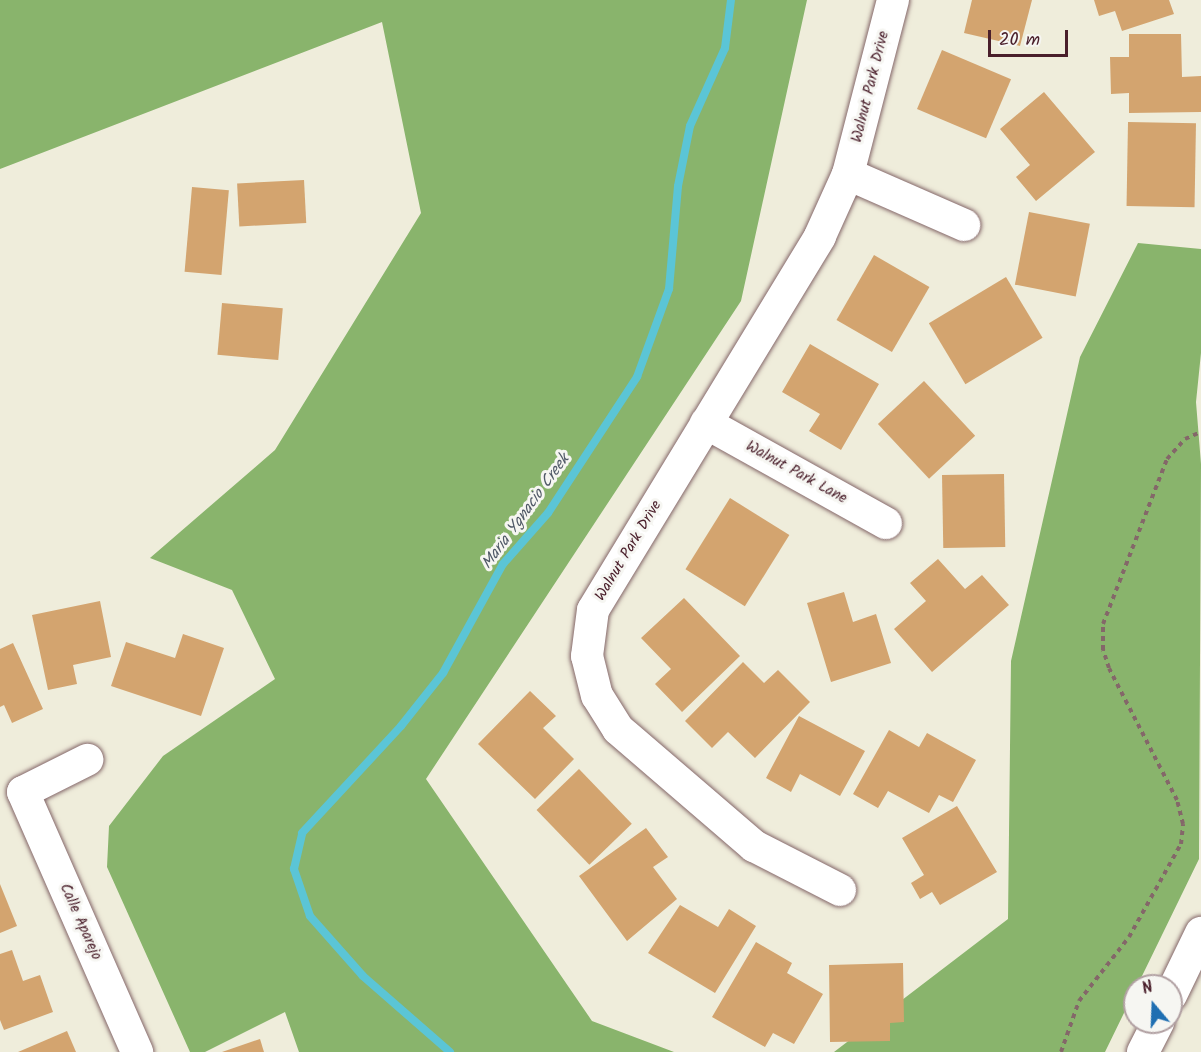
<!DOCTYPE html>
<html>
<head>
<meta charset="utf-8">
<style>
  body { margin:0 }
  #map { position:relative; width:1201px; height:1052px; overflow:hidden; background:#efeddb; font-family:Kalam,sans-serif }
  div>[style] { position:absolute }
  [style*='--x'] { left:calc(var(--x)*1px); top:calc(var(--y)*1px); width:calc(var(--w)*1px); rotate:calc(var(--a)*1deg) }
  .forest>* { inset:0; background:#89b46c }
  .stream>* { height:8px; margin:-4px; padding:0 4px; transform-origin:4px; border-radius:4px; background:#5bc5d6 }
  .building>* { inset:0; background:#d3a46f; transform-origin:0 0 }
  .path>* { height:4px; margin-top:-2px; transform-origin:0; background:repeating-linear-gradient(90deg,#846769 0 4.5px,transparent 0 9px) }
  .roads { filter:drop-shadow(0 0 2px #846769) drop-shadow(0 0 2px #846769) }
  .street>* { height:32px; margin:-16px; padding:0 16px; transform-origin:16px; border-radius:16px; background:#fff }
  span { translate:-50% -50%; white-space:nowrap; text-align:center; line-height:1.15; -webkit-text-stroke:6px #f6f6f2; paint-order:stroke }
  .street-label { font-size:15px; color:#4a1f2b }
  .water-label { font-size:16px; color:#505967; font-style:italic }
  .north { position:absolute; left:1123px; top:974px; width:60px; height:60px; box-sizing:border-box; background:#f6f6f2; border:2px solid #b1a0a2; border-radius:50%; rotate:341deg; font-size:16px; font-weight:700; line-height:24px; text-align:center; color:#4a1f2b }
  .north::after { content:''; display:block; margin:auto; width:21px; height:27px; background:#1f6fb2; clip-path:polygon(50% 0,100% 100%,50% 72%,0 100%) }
  .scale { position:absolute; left:988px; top:30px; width:80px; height:27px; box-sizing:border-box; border:3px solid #4a1f2b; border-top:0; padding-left:8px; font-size:18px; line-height:21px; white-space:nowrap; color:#4a1f2b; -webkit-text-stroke:4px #f6f6f2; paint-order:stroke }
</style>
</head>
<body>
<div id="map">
  <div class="forest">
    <i style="clip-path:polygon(0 0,807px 0,741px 301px,426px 779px,592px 1021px,674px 1052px,299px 1052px,285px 1012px,205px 1052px,190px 1052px,107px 867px,109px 826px,163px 756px,275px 679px,232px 590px,150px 558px,275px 450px,421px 213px,382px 22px,0 169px)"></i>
    <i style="clip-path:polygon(1138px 243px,1201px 249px,1201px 353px,1196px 402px,1201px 464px,1199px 859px,1105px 1052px,834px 1052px,1008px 919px,1011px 661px,1080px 357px)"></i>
  </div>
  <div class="stream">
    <i style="--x:450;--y:1052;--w:116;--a:-138.9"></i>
    <i style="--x:363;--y:976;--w:80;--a:-131.5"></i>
    <i style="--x:310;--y:916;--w:50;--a:-108.8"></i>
    <i style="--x:294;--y:869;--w:37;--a:-77"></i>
    <i style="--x:302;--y:833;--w:146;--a:-47.2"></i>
    <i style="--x:401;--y:726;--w:68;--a:-51.6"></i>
    <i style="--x:443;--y:673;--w:124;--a:-61.2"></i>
    <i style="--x:503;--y:564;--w:68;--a:-48.6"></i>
    <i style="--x:548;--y:513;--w:163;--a:-56.8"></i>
    <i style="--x:637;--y:377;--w:94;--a:-70"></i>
    <i style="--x:669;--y:289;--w:103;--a:-85"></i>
    <i style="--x:678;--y:186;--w:61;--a:-78.7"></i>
    <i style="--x:690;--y:126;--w:85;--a:-65.8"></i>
    <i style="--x:725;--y:48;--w:48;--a:-82.9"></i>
  </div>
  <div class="building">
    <i style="clip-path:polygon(972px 0,1032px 0,1020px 46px,964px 33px)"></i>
    <i style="clip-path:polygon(1094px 0,1169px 0,1174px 14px,1122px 31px,1115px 11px,1099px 16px)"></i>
    <i style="clip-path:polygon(1129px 34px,1181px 34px,1182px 77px,1201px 76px,1201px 112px,1129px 113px,1129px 93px,1111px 94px,1110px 57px,1129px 57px)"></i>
    <i style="left:942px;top:50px;width:75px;height:64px;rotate:23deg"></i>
    <i style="clip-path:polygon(1044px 92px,1095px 152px,1036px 201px,1016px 177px,1030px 165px,1000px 129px)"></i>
    <i style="left:1128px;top:122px;width:68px;height:84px;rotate:1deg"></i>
    <i style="left:304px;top:180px;width:43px;height:67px;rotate:87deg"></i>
    <i style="left:192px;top:187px;width:37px;height:85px;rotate:5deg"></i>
    <i style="left:1029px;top:212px;width:62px;height:74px;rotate:11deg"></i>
    <i style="left:874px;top:255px;width:64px;height:75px;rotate:30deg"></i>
    <i style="left:1006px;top:277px;width:71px;height:90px;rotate:59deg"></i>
    <i style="left:222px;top:303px;width:61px;height:52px;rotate:5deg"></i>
    <i style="clip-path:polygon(810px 344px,879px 384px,841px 450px,809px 431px,820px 414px,782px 392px)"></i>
    <i style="left:924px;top:381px;width:75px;height:63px;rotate:47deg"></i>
    <i style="left:1004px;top:474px;width:73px;height:62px;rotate:89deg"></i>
    <i style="left:730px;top:498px;width:70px;height:84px;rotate:32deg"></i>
    <i style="clip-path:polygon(938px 559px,965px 589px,982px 575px,1009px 605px,932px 672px,894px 629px,926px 601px,910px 583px)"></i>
    <i style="clip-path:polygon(844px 592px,853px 622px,876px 614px,891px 663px,831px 682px,807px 603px)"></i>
    <i style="clip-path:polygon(684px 598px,740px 656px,682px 712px,655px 684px,671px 669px,641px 638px)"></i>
    <i style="clip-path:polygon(100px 601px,111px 657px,73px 665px,77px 684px,48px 690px,32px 615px)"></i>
    <i style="clip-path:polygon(183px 634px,224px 648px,201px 716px,111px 686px,126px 642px,175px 658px)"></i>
    <i style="clip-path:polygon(13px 643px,43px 709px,12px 723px,4px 705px,0 707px,0 649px)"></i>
    <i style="clip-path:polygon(743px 662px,764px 683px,778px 670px,810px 702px,755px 758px,728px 732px,712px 748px,685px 721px)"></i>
    <i style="clip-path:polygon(530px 691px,556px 716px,543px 728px,574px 759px,535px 799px,478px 744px)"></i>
    <i style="clip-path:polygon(799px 716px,865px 751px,840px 796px,800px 774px,791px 792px,766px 778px)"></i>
    <i style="clip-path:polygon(889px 730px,919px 747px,927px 733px,976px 760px,953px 802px,939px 795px,929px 813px,888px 791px,878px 808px,853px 794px)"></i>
    <i style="left:579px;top:769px;width:76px;height:59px;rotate:46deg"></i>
    <i style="clip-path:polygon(957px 806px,997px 872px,940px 905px,932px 892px,920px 899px,911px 883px,924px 875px,902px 838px)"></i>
    <i style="clip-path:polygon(646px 828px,668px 857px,653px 867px,677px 899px,627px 941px,579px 876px)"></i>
    <i style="clip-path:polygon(0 884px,17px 926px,0 933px)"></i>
    <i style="clip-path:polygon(680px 905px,718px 927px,729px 909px,756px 926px,715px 993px,648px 953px)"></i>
    <i style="clip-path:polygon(756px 942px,792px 963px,787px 973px,823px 994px,794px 1044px,773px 1033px,765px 1047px,712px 1017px)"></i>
    <i style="clip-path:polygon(12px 950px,23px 981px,40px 975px,53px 1012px,4px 1030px,0 1020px,0 954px)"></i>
    <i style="clip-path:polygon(903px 963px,904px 1022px,890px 1023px,890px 1041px,830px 1042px,829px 965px)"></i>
    <i style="clip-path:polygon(67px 1031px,76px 1052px,18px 1052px)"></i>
    <i style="clip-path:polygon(260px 1039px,264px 1052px,222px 1052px)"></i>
  </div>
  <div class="path">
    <i style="--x:1061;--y:1052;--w:54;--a:-70.6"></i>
    <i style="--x:1079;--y:1001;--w:81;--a:-52"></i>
    <i style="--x:1129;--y:937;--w:107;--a:-60.8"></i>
    <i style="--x:1181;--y:844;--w:20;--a:-84"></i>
    <i style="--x:1183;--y:824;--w:25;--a:-104"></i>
    <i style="--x:1177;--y:800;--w:148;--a:-117.3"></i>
    <i style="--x:1109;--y:668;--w:19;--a:-108"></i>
    <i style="--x:1103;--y:650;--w:26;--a:-90"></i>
    <i style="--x:1103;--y:624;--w:177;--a:-68.8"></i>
    <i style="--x:1167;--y:459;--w:27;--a:-48"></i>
    <i style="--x:1185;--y:439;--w:17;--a:-24"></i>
  </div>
  <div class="roads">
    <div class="street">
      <i style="--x:848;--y:174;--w:127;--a:23.7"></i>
      <i style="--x:706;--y:423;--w:206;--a:29.1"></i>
      <i style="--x:23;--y:792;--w:284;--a:66.3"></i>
      <i style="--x:23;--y:792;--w:72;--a:-26.6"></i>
      <i style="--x:840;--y:890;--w:97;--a:-152.9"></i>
      <i style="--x:754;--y:846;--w:179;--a:-139.3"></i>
      <i style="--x:618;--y:729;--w:39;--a:-122"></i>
      <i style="--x:597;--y:696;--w:41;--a:-104"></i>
      <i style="--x:587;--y:656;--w:46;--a:-82.6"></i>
      <i style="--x:593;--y:610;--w:437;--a:-58.7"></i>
      <i style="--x:820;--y:236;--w:68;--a:-65.7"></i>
      <i style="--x:848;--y:174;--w:180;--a:-75.5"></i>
      <i style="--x:1171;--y:995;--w:69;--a:-64.2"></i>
      <i style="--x:1143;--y:1052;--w:34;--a:-63"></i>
    </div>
  </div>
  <div class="street-label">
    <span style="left:871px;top:87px;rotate:-76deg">Walnut Park Drive</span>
    <span style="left:796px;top:473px;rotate:29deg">Walnut Park Lane</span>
    <span style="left:629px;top:551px;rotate:-59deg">Walnut Park Drive</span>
    <span style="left:80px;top:922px;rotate:66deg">Calle Aparejo</span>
  </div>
  <div class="water-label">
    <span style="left:526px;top:512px;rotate:-54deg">Maria Ygnacio Creek</span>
  </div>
  <div class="north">N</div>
  <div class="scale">20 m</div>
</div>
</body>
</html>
